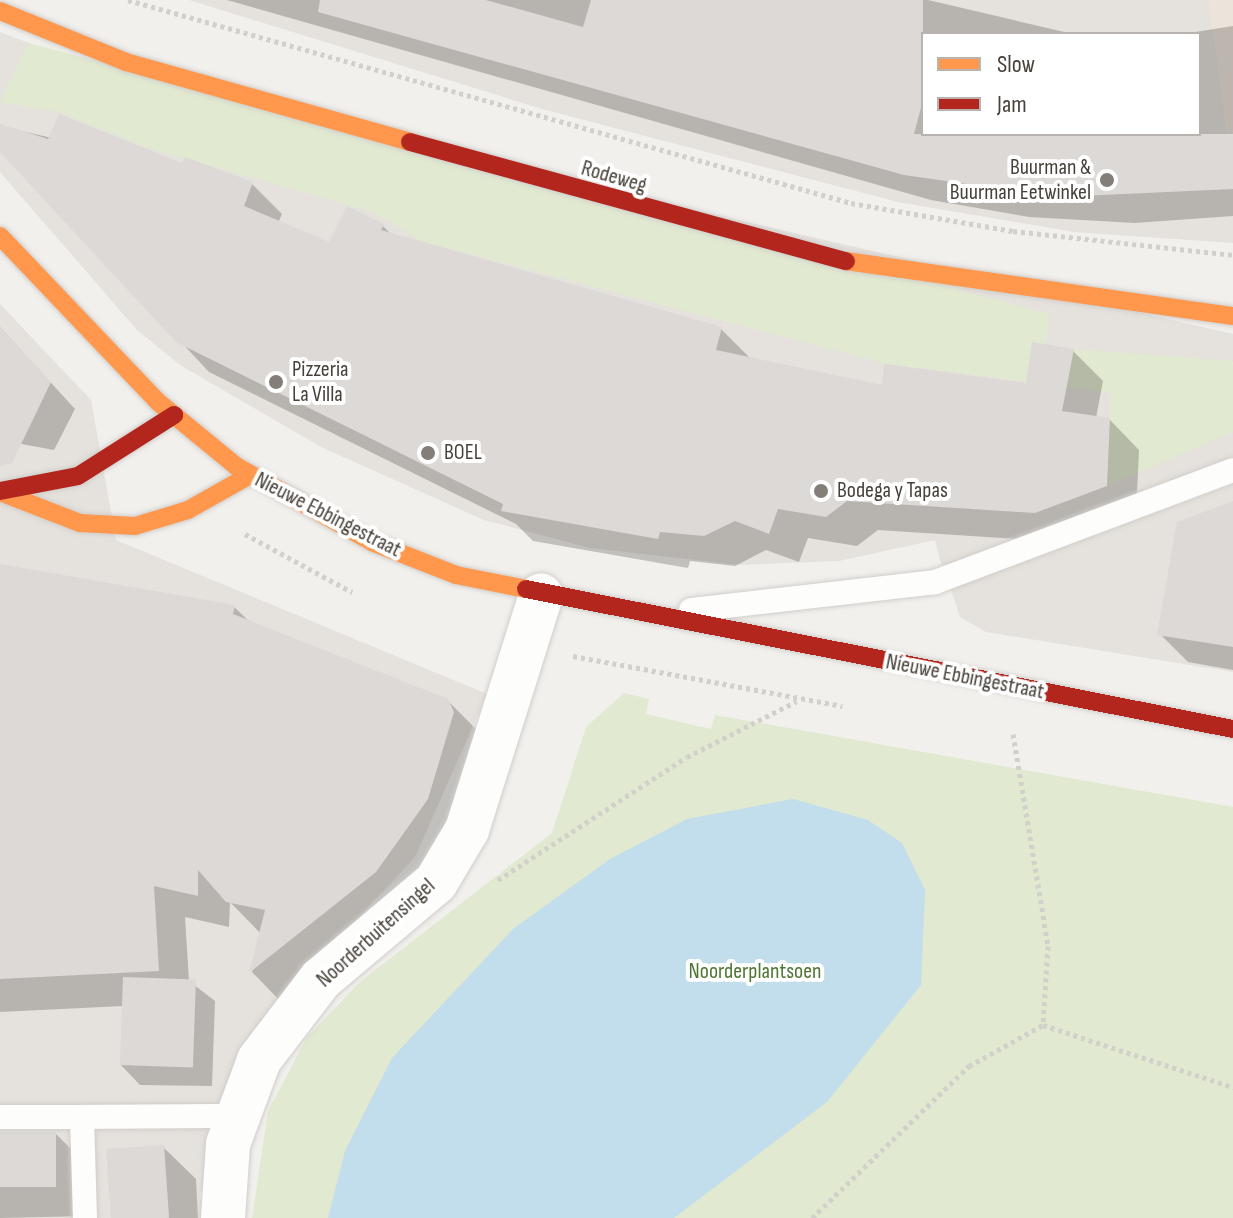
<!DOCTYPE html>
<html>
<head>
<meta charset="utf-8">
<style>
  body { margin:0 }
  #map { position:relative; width:1233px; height:1218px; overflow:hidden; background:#f2f0ed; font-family:"Sofia Sans Condensed",sans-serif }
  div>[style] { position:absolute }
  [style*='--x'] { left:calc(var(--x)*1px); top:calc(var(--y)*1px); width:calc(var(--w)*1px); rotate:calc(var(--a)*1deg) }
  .residential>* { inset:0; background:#e5e1dc }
  .commercial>* { inset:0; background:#ece4db }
  .green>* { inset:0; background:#e1e9d0 }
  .water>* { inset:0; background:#c2ddec }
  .shadow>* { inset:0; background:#0003 }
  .building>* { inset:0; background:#dcd9d6; transform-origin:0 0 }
  .path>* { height:5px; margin-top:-2.5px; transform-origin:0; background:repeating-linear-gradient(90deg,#d2d0cb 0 4px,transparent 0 8px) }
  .roads { filter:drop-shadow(0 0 2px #d0cecb) drop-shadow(0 0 2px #d0cecb) }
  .lane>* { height:24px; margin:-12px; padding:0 12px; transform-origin:12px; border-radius:12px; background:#fdfdfc }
  .street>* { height:44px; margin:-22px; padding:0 22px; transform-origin:22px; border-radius:22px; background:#fdfdfc }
  .slow>* { height:18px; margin:-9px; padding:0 9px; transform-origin:9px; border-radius:9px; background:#ff974d }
  .jam>* { height:18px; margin:-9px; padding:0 9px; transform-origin:9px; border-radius:9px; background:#b3261e }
  .dots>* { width:22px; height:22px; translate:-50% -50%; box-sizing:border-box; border:4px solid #fff; border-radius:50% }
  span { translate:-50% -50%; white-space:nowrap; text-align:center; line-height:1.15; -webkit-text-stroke:8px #fff; paint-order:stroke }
  .poi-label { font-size:22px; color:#48413a }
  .right { translate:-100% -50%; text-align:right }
  .left { translate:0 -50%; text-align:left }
  .street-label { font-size:22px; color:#48413a }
  .park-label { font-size:22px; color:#4f7531 }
  .legend { position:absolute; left:921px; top:32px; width:280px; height:104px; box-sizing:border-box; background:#fff; border:2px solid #b6b3b0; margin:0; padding:10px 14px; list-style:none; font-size:24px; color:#48413a }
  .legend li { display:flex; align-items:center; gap:16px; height:40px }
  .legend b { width:40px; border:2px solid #b6b3b0 }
</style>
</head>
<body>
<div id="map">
  <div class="residential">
    <i style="clip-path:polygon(evenodd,189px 0,1209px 0,1233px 174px,1233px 243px,1074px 232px,898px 202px,542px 109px,189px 0,923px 34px,1199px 34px,1199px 134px,923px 134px,923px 34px)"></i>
    <i style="clip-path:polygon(0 32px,121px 78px,1233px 334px,1233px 459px,942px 567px,935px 540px,839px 561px,740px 565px,590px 548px,484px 520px,321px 447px,180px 365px,137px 330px,0 172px)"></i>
    <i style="clip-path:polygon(0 304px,91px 400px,116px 540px,487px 694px,415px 857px,270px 1013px,222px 1099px,200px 1196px,204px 1218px,0 1218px)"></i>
    <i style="clip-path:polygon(1233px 484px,1233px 672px,986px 632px,960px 617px,951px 589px)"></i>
  </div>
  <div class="commercial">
    <i style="clip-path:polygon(1209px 0,1233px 0,1233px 174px)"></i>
  </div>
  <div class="green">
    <i style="clip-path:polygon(29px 43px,1050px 314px,1046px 344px,1032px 342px,1027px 374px,1068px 381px,1074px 349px,1233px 361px,1233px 432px,1108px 486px,1111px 393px,883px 363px,424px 242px,373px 212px,148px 148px,59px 112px,0 102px)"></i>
    <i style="clip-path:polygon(624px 693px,649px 699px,646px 714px,711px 729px,715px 715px,1233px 807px,1233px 1218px,252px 1218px,268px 1111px,307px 1037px,361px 981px,552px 833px,586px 727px)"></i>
  </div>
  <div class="water">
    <i style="clip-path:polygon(793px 799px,868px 820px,902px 843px,925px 890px,921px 985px,827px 1102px,674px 1218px,328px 1218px,345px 1151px,392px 1058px,513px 929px,610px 859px,687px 819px)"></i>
  </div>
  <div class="shadow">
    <i style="clip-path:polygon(227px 0,928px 0,1073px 34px,923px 34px,923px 134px,1199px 134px,1199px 34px,1183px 34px,1233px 26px,1233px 216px,1135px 223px,1029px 217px,931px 200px)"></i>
    <i style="clip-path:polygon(0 126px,252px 184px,282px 214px,278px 223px,330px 245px,383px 226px,392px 235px,721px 329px,751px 359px,884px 387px,1027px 385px,1073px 351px,1103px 381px,1096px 418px,1109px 419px,1139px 450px,1136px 516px,1066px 542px,878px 530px,857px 546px,808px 538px,799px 562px,766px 550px,735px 566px,690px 561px,688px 568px,533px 541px,516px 524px,209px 372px,0 148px)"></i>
    <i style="clip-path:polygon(0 327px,75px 409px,54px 450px,0 440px)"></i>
    <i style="clip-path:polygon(1233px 503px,1233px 670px,1188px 662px,1160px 634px)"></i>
    <i style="clip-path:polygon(0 566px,234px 607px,251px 623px,447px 700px,480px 733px,459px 831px,283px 1004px,252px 972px,261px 934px,230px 902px,229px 927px,185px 917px,189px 981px,215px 1001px,212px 1086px,140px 1085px,121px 1065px,123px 1006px,0 1012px)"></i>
    <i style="clip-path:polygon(0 1133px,56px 1134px,88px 1166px,89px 1216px,0 1218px)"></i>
    <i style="clip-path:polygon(163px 1147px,196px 1179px,198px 1218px,111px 1218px)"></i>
  </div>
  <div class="building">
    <i style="clip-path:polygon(320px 0,486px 0,583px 27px,591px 0,923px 0,923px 100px,914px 134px,1233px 134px,1233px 189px,1058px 197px,904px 175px,318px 12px)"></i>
    <i style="clip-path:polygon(59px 114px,182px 163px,185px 157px,253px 182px,244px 206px,329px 242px,347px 206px,384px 224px,381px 230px,722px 327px,716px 350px,882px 385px,884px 364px,1026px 383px,1032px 342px,1074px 349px,1062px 411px,1110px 418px,1107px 486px,1035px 513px,847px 501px,826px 517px,778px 509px,769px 534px,735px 521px,704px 536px,660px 532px,658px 539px,501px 511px,503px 504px,176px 342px,0 152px,0 124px,48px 139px)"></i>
    <i style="clip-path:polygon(0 327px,51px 382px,12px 463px,0 466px)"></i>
    <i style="clip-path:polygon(1233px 501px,1233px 647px,1157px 635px,1177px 522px)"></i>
    <i style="clip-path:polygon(0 564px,235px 605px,233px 614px,448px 699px,454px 712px,428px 799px,376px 872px,249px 973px,265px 910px,226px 902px,198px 870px,198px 896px,154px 886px,159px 971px,0 979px)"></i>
    <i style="left:123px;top:977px;width:73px;height:88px;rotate:2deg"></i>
    <i style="left:0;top:1132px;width:56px;height:55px"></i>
    <i style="left:164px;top:1145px;width:73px;height:58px;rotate:86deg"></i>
  </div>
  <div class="path">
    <i style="--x:128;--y:0;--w:751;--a:15.68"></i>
    <i style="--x:851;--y:203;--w:164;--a:9.8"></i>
    <i style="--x:1013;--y:231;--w:221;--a:6.2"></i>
    <i style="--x:245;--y:534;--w:122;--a:28.5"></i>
    <i style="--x:573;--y:656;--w:274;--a:10.5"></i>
    <i style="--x:1013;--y:734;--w:215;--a:80.6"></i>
    <i style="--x:1048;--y:946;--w:79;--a:93.6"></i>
    <i style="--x:498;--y:880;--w:225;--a:-33.1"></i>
    <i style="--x:687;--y:757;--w:123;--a:-27"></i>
    <i style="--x:812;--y:1218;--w:219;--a:-44.1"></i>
    <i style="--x:969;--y:1066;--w:85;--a:-29"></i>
    <i style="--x:1043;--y:1025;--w:200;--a:18.1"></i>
  </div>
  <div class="roads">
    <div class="lane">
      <i style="--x:691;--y:610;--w:246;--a:-6.5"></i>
      <i style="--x:935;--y:582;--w:318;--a:-20.6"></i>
      <i style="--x:0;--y:1117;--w:82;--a:0"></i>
      <i style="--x:85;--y:1218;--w:101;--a:-91.7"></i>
      <i style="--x:82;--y:1117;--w:156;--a:-0.4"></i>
    </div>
    <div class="street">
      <i style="--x:223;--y:1218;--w:74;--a:-86.1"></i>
      <i style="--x:228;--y:1144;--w:90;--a:-69.7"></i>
      <i style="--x:259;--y:1060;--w:102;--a:-52.6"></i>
      <i style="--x:321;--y:979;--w:150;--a:-40.1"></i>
      <i style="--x:436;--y:882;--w:61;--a:-59.2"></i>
      <i style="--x:467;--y:830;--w:246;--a:-72.5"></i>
    </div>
    <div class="slow">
      <i style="--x:0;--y:11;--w:136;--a:22"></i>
      <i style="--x:126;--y:62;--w:295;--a:15.7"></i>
      <i style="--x:0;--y:236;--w:229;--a:46.4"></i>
      <i style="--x:158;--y:402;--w:101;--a:39.4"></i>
      <i style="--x:236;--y:466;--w:156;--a:29.2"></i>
      <i style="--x:372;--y:542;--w:90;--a:21.4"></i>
      <i style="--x:456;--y:575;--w:71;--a:11.3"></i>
      <i style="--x:846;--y:261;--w:391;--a:8.1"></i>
      <i style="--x:0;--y:492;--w:86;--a:21.2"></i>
      <i style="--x:80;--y:523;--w:55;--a:3.1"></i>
      <i style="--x:135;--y:526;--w:55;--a:-16.8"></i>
      <i style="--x:188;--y:510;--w:71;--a:-29.4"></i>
    </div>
    <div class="jam">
      <i style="--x:410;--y:142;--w:452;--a:15.3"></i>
      <i style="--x:0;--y:491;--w:79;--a:-10.9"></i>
      <i style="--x:78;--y:476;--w:114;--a:-32.4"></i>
      <i style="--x:526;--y:589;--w:721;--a:11.2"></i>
    </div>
  </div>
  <div class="dots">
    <i style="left:1107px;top:180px;background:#847e79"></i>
    <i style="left:276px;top:382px;background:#847e79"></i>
    <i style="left:428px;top:453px;background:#847e79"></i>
    <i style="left:821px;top:491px;background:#847e79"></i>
  </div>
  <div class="poi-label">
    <span class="right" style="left:1091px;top:180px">Buurman &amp;<br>Buurman Eetwinkel</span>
    <span class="left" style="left:292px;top:382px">Pizzeria<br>La Villa</span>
    <span class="left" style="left:444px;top:453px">BOEL</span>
    <span class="left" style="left:837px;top:491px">Bodega y Tapas</span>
  </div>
  <div class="street-label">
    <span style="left:614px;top:177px;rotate:16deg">Rodeweg</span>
    <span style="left:328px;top:515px;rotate:27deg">Nieuwe Ebbingestraat</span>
    <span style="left:965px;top:677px;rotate:11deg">Nieuwe Ebbingestraat</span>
    <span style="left:376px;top:933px;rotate:-42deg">Noorderbuitensingel</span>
  </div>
  <div class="park-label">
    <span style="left:755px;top:972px">Noorderplantsoen</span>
  </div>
  <ul class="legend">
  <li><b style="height:10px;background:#ff974d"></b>Slow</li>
  <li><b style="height:10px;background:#b3261e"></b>Jam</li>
  </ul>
</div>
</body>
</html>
